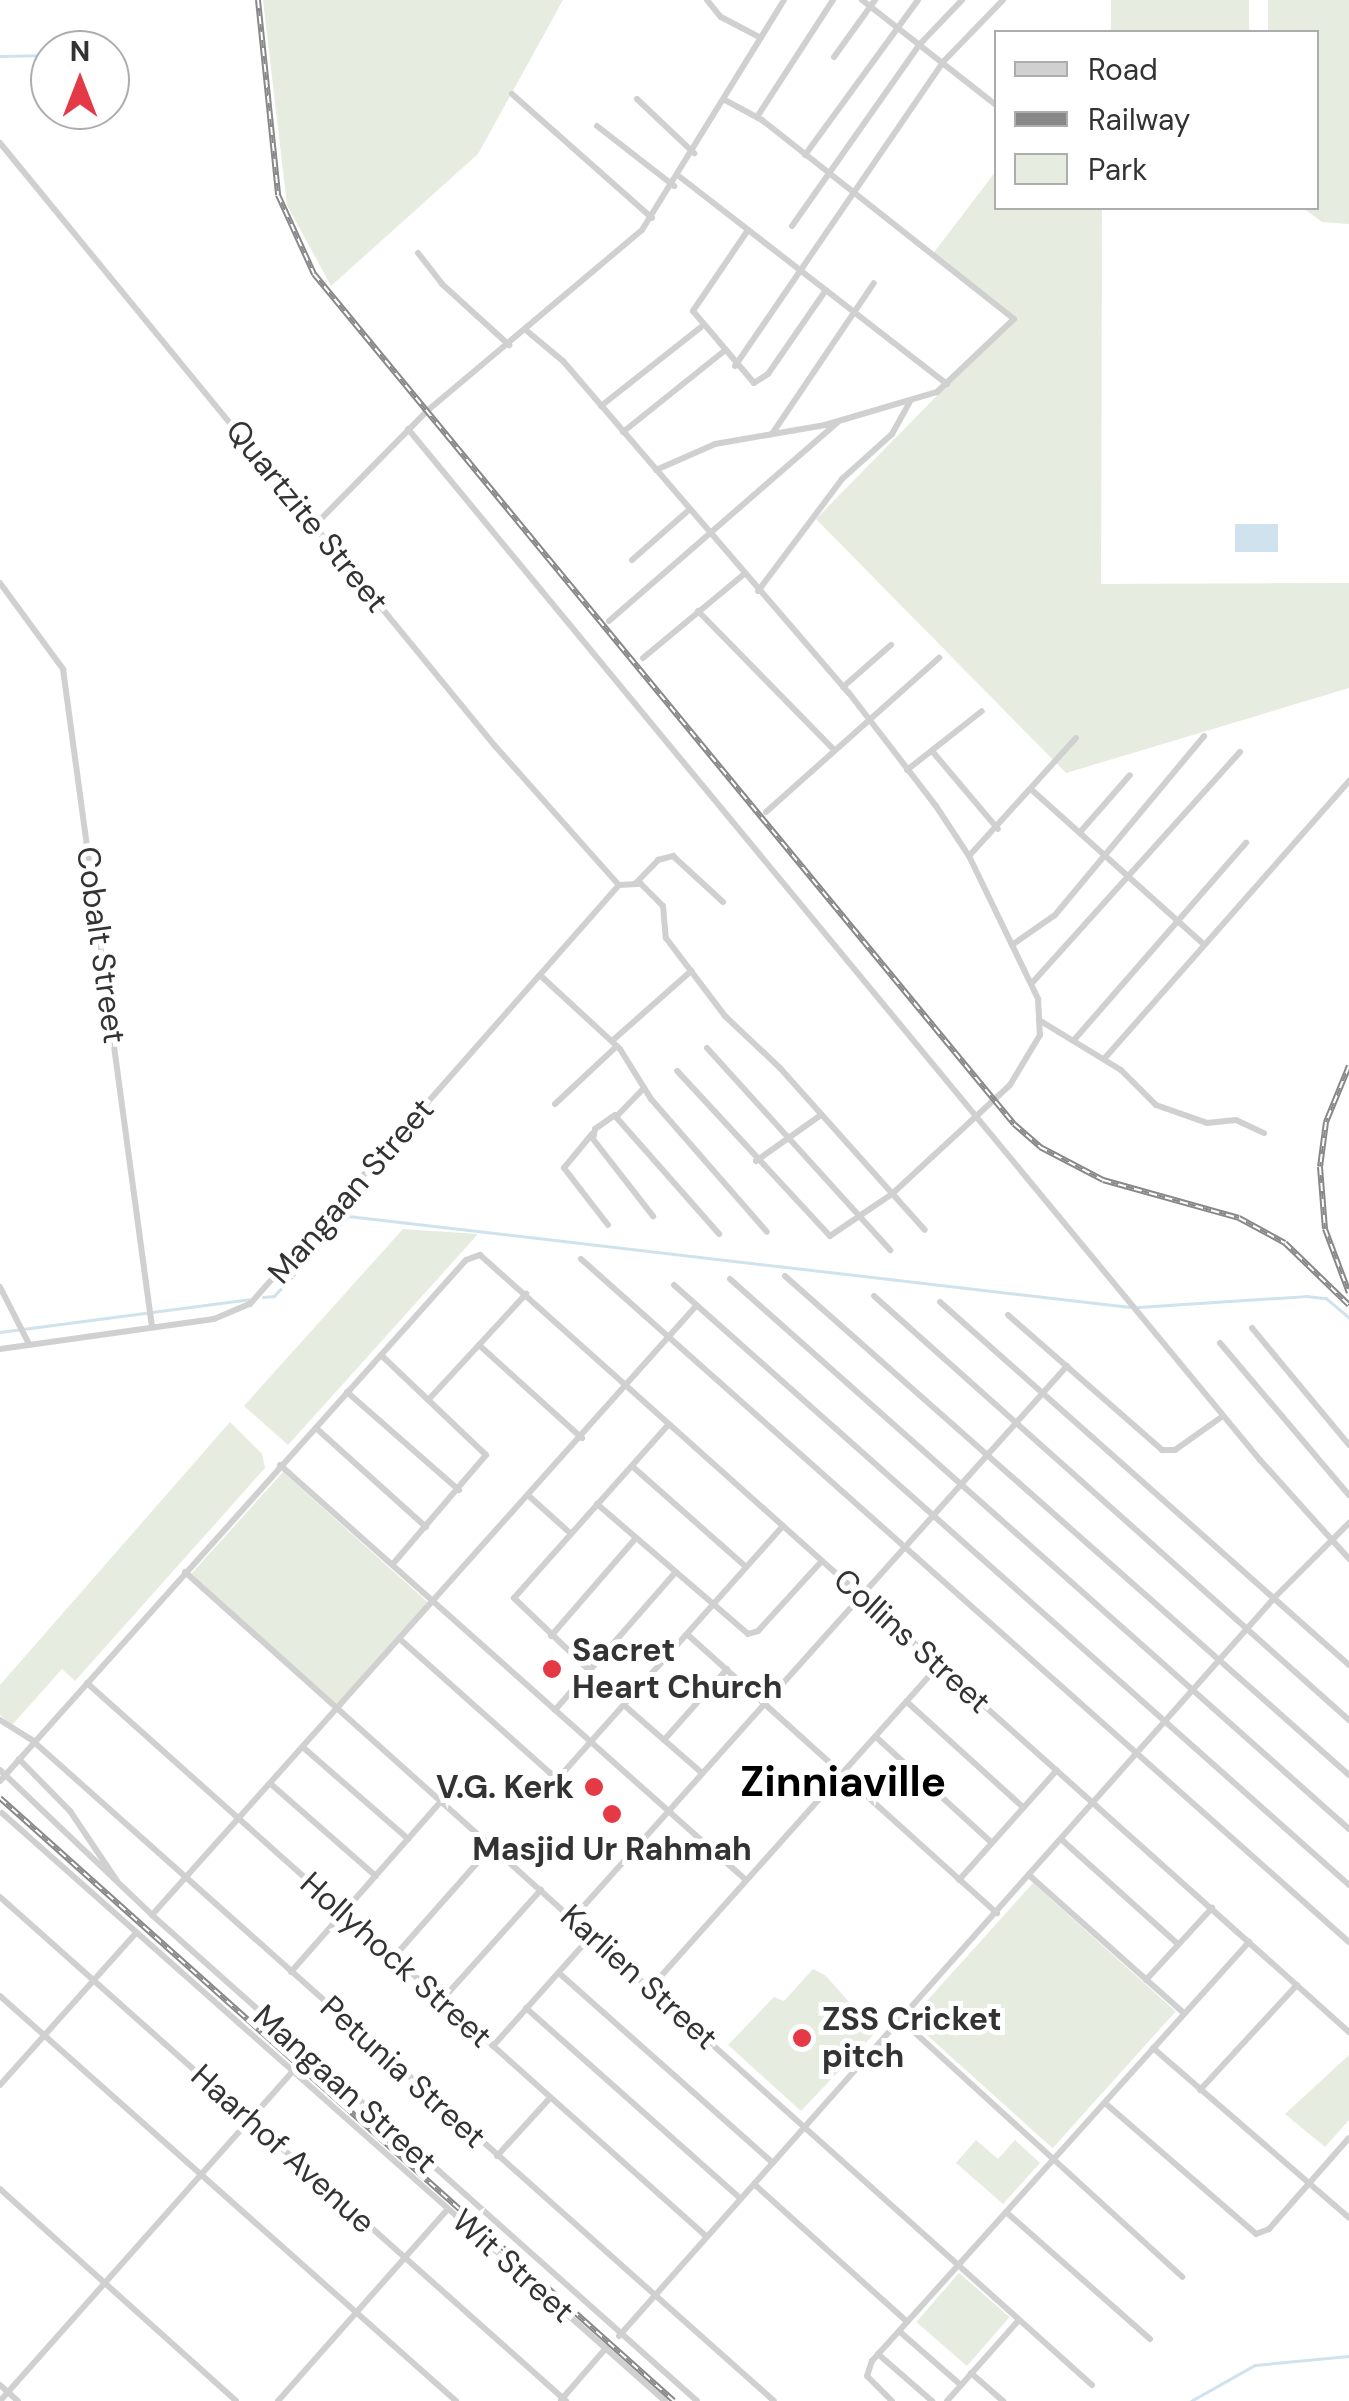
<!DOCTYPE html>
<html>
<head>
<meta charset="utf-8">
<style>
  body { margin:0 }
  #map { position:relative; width:1349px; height:2401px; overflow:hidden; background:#fff; font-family:"DM Sans",sans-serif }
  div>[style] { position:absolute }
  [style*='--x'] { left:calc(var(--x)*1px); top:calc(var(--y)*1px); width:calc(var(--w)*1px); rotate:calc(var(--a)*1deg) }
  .green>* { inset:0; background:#e6ecdf; transform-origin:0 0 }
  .water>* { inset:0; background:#cfe2ee; transform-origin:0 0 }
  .stream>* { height:2.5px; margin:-1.25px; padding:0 1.25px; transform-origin:1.25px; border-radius:1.25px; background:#cfe2ee }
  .minor>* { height:6px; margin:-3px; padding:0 3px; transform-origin:3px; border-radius:3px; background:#d0d0d0 }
  .rail>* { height:6px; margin-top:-3px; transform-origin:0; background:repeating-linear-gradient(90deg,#fff 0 8px,#888 0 16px); box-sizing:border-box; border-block:2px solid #888 }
  .dots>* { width:28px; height:28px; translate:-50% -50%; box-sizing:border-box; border:5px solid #fff; border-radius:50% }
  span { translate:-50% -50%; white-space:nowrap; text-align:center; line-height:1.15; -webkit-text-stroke:10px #fff; paint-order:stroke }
  .street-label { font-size:32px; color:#333 }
  .poi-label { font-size:32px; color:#333; font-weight:700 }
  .left { translate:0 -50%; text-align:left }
  .right { translate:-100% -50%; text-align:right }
  .district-label { font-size:42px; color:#000; font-weight:700 }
  .legend { position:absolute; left:994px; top:30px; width:325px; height:180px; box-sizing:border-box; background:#fff; border:2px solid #adadad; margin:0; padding:12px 18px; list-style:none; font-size:30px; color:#333 }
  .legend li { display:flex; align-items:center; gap:20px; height:50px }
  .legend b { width:50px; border:2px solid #adadad }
  .north { position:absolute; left:30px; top:30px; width:100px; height:100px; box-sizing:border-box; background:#fff; border:2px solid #adadad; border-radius:50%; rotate:0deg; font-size:28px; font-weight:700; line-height:40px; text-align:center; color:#333 }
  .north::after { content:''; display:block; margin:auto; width:35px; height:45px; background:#e63946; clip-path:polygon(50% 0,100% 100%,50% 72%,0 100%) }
</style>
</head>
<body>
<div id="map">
  <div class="green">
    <i style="clip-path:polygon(263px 0,563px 0,478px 154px,331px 286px,287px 205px)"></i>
    <i style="left:1111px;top:0;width:138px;height:36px"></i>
    <i style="clip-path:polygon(1268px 0,1349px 0,1349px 224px,1322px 222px,1303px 208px,1316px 208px,1316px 32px,1268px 32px)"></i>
    <i style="clip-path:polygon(996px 171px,996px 208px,1102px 208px,1101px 584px,1349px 583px,1349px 688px,1066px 773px,816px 519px,1014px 317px,932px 255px)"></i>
    <i style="clip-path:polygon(403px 1229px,478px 1234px,288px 1445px,244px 1406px)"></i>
    <i style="clip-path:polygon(230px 1422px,262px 1454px,265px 1468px,75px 1681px,62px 1669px,12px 1725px,0 1715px,0 1685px)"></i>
    <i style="left:283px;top:1472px;width:195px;height:137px;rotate:42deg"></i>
    <i style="left:1033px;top:1883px;width:192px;height:184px;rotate:42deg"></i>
    <i style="clip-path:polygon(813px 1969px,825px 1975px,876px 2032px,801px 2111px,728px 2045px,774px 1997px,784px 2001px)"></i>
    <i style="clip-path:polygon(1349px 2055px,1349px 2120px,1325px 2147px,1285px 2114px)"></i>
    <i style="clip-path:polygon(976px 2140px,998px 2159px,1015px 2140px,1040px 2163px,1003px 2204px,956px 2163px)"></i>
    <i style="left:959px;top:2273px;width:67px;height:65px;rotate:41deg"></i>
  </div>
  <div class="water">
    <i style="left:1235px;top:524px;width:43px;height:28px"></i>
  </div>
  <div class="stream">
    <i style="--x:0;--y:56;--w:50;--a:-1.1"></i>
    <i style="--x:263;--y:1297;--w:11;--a:-5"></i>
    <i style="--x:274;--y:1296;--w:109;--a:-47.2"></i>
    <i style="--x:348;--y:1216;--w:787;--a:6.64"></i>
    <i style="--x:1138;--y:1307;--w:168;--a:-3.7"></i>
    <i style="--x:1306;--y:1296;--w:20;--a:6"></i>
    <i style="--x:1326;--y:1298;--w:30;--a:40"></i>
    <i style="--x:0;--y:1332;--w:251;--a:-7.5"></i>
    <i style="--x:1191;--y:2401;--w:73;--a:-29.4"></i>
    <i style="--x:1255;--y:2365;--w:94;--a:-5.5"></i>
  </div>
  <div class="minor">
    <i style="--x:707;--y:0;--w:22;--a:51"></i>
    <i style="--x:721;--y:17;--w:45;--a:27.7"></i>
    <i style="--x:862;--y:0;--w:170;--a:38.1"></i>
    <i style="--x:834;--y:57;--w:70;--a:-54.3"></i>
    <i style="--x:512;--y:94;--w:187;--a:41.5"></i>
    <i style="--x:637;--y:99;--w:79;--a:43.5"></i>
    <i style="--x:757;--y:117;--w:140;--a:-57"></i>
    <i style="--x:597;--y:126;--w:98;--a:37.9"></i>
    <i style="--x:0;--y:143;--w:780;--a:50.62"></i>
    <i style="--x:495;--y:746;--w:186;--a:48.3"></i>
    <i style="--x:805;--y:155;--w:192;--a:-53.9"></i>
    <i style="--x:680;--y:177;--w:338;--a:37.8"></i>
    <i style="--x:792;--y:226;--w:223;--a:-54.9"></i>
    <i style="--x:920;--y:44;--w:61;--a:-46.3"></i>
    <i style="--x:748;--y:230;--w:98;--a:124.2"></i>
    <i style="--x:693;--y:311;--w:94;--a:49.7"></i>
    <i style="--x:754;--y:383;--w:17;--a:-33"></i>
    <i style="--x:768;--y:374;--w:102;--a:-55.4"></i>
    <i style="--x:418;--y:253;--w:39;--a:52"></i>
    <i style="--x:442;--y:284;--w:91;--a:42.3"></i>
    <i style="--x:527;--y:331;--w:47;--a:39.8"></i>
    <i style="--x:563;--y:361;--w:438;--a:49.3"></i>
    <i style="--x:849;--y:693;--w:143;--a:52.4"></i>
    <i style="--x:936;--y:806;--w:60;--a:56.6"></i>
    <i style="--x:969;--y:856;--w:159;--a:64.2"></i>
    <i style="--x:1038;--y:999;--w:36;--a:87"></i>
    <i style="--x:1040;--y:1035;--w:58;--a:121"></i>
    <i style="--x:1010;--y:1085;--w:161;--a:137.3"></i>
    <i style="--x:892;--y:1194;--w:75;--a:145.9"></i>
    <i style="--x:830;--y:1236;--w:225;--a:-132.8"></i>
    <i style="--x:735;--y:366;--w:368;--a:-55.6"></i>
    <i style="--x:943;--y:62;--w:86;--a:-45.9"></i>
    <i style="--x:601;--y:406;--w:127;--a:-38.3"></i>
    <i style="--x:408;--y:429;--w:1337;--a:50.43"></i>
    <i style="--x:1260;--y:1460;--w:133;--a:48"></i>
    <i style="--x:623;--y:432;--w:128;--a:-38.7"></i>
    <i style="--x:772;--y:434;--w:182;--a:-56"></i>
    <i style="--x:656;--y:470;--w:64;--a:-23.8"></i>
    <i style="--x:715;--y:444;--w:112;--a:-9.8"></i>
    <i style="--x:825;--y:425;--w:117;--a:-16.4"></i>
    <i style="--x:937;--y:392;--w:106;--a:-43.5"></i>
    <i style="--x:1014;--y:319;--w:321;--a:-141.7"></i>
    <i style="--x:762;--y:120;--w:42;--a:-151.6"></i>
    <i style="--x:315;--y:525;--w:160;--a:-45.5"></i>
    <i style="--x:427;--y:411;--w:281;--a:-40.1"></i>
    <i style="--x:642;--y:230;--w:270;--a:-58.3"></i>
    <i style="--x:632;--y:560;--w:76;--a:-41.3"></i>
    <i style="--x:0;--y:583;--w:107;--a:53.8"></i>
    <i style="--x:63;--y:669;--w:664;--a:82.3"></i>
    <i style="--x:758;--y:591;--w:140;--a:-53.1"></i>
    <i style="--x:842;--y:479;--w:67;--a:-42"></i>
    <i style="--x:892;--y:434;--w:37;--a:-61"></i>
    <i style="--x:698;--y:611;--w:193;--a:45.6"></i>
    <i style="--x:609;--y:621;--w:303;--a:-41"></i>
    <i style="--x:643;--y:658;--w:130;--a:-39.7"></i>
    <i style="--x:843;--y:687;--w:64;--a:-41.2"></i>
    <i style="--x:932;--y:751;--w:102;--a:49.8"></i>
    <i style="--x:907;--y:770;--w:95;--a:-38.2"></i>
    <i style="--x:1033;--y:791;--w:226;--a:41.9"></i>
    <i style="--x:766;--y:812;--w:232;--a:-41.7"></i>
    <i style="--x:1081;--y:831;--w:74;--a:-48.8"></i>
    <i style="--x:969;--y:856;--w:159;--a:-47.8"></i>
    <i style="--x:636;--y:883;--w:32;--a:-46"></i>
    <i style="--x:658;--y:860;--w:16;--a:-15"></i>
    <i style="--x:673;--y:856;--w:68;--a:42.6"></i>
    <i style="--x:619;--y:885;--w:22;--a:-3"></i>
    <i style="--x:641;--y:884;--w:31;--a:45"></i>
    <i style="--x:663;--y:906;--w:32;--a:85"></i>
    <i style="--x:666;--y:938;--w:98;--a:52.9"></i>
    <i style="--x:725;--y:1016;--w:76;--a:43.4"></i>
    <i style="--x:780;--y:1068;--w:217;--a:48.2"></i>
    <i style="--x:1012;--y:945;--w:52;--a:-34.9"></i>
    <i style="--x:1055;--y:915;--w:233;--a:-50.2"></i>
    <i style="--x:542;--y:977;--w:106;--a:42.7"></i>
    <i style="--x:620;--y:1049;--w:59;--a:58.2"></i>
    <i style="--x:651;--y:1099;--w:176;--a:48.9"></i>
    <i style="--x:1032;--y:983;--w:311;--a:-48"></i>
    <i style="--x:1039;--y:1020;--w:96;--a:31.4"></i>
    <i style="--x:1121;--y:1070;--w:49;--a:45"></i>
    <i style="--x:1156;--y:1105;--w:54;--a:19.4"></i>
    <i style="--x:1207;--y:1123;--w:29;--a:-6"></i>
    <i style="--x:1236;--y:1120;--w:31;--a:25"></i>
    <i style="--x:1074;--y:1040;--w:262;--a:-48.9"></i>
    <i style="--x:612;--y:1041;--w:106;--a:-41.5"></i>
    <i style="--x:707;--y:1048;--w:273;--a:47.8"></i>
    <i style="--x:1104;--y:1059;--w:371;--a:-48.6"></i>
    <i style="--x:644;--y:1088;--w:40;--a:134"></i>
    <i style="--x:616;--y:1117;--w:156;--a:48.6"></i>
    <i style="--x:555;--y:1104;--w:85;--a:-43.1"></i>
    <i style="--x:615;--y:1115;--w:24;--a:145"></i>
    <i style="--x:595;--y:1129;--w:10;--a:101"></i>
    <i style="--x:593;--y:1139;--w:98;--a:52.1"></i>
    <i style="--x:592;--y:1134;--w:44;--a:129.5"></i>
    <i style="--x:564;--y:1168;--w:72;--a:52.3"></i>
    <i style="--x:756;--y:1161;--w:80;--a:-35.3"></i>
    <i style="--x:581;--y:1259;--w:1028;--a:41.65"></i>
    <i style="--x:785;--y:1276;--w:753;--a:41.5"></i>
    <i style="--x:730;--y:1279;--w:828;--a:41.62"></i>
    <i style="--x:674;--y:1285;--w:903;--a:41.63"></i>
    <i style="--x:0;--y:1287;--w:64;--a:63"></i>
    <i style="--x:874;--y:1296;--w:637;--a:41.75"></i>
    <i style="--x:940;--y:1302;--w:547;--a:41.59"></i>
    <i style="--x:1008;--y:1315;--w:205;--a:41.2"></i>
    <i style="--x:1162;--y:1450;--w:13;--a:0"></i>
    <i style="--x:1175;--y:1450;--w:59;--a:-35.3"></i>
    <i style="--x:1252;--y:1328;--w:152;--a:50.3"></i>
    <i style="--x:1220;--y:1343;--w:199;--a:49.7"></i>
    <i style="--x:479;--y:1345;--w:139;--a:42.1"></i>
    <i style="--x:0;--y:1349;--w:216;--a:-8"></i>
    <i style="--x:214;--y:1319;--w:39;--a:-23"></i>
    <i style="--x:250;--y:1304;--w:558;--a:-48.63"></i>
    <i style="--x:381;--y:1355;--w:145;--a:43.6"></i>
    <i style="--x:486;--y:1455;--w:143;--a:130.5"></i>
    <i style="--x:347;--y:1392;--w:149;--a:41.2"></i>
    <i style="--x:430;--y:1398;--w:142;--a:-47.3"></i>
    <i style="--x:316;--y:1428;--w:148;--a:42"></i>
    <i style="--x:280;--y:1465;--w:624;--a:41.69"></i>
    <i style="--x:632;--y:1466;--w:152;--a:41.5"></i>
    <i style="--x:530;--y:1497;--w:54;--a:42"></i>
    <i style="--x:597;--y:1504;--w:199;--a:40.7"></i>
    <i style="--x:748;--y:1634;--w:10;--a:-17"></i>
    <i style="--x:758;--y:1631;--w:95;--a:-47.6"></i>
    <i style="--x:185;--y:1572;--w:1218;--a:41.87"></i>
    <i style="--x:688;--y:1635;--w:416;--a:42"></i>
    <i style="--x:551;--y:1636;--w:128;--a:-49.1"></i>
    <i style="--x:402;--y:1641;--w:198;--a:41.7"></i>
    <i style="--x:550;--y:1773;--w:12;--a:5"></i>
    <i style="--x:562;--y:1774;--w:332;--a:-48.3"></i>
    <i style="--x:589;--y:1670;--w:104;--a:-136.2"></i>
    <i style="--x:514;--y:1598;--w:233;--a:-48.3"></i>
    <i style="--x:87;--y:1683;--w:830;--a:41.78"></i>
    <i style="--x:907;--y:1702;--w:156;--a:42.2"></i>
    <i style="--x:625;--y:1706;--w:102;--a:41"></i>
    <i style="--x:555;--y:1710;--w:181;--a:-48.8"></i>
    <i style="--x:0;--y:1720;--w:39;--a:32"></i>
    <i style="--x:33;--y:1741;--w:992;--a:41.69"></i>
    <i style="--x:876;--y:1737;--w:156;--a:42.4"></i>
    <i style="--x:664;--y:1740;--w:95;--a:-48.4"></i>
    <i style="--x:305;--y:1749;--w:137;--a:41.1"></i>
    <i style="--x:19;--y:1759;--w:73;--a:45.6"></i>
    <i style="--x:70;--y:1811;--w:84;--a:56.1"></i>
    <i style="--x:0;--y:1770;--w:210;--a:43.6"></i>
    <i style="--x:152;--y:1915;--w:730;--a:41.72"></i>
    <i style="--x:0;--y:1781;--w:699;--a:-48.19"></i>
    <i style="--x:466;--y:1260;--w:15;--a:-20"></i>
    <i style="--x:480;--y:1255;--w:1166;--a:41.8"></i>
    <i style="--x:272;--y:1785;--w:138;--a:41.2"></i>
    <i style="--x:2;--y:1813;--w:886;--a:41.57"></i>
    <i style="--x:1062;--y:1840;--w:156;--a:41.9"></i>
    <i style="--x:1030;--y:1876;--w:206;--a:41.7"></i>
    <i style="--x:959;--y:1880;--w:147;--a:-48.3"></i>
    <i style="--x:0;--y:1897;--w:758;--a:41.68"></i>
    <i style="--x:152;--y:1915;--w:817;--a:-48.23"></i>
    <i style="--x:573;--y:1918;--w:741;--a:-48.17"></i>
    <i style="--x:392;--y:1959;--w:149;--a:-48.5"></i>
    <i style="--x:291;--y:1972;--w:227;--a:-48.7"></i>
    <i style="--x:559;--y:1973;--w:286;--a:41.6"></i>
    <i style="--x:1146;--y:1980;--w:98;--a:-47.5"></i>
    <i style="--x:652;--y:1986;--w:431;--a:-48.2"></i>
    <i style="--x:0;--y:1996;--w:610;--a:41.61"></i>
    <i style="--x:440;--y:2002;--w:151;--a:-48"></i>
    <i style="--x:526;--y:2008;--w:286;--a:41.6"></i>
    <i style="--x:901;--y:2020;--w:381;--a:42.4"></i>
    <i style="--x:493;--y:2046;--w:149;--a:-48.3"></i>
    <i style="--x:1153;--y:2048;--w:259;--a:40.9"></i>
    <i style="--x:0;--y:2085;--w:205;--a:-48.2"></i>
    <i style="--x:1200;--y:2090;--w:143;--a:-47.3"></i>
    <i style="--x:1105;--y:2103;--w:200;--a:40.9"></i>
    <i style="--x:1256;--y:2234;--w:14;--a:-21"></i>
    <i style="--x:1269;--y:2229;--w:121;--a:-48.7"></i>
    <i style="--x:497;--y:2156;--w:77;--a:-47.6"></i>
    <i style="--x:754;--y:2184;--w:206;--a:42"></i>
    <i style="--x:0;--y:2189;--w:317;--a:41.9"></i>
    <i style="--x:1006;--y:2212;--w:192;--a:41.4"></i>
    <i style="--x:899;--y:2331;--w:82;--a:41.1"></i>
    <i style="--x:619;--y:2336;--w:988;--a:-48.4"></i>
    <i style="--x:1275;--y:1597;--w:105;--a:-45"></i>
    <i style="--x:878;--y:2354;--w:72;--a:41"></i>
    <i style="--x:971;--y:2373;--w:43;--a:41.2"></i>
    <i style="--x:0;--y:2385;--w:24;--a:42"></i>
    <i style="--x:561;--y:2400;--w:69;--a:-49.1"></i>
    <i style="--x:0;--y:2401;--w:441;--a:-48.4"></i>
    <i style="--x:278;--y:2401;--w:256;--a:-48.5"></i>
    <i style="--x:892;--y:2401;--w:35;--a:-135"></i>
    <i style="--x:867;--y:2376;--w:16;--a:-72"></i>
    <i style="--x:872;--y:2361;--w:564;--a:-48.02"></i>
    <i style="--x:947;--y:2401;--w:108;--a:-48.4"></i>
  </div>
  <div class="rail">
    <i style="--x:258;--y:0;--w:196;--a:84.1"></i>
    <i style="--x:278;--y:195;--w:87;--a:65.5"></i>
    <i style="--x:314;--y:274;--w:1101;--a:50.53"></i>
    <i style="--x:1014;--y:1124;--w:35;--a:41"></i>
    <i style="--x:1040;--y:1147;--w:71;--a:27.6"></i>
    <i style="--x:1103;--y:1180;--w:141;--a:15.6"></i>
    <i style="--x:1239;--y:1218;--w:52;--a:28.5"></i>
    <i style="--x:1285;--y:1243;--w:89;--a:44.1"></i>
    <i style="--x:1349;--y:1066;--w:61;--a:112.3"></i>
    <i style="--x:1326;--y:1122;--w:45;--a:97.6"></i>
    <i style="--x:1320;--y:1167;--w:62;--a:85.4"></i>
    <i style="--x:1325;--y:1229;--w:68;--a:69.4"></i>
    <i style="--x:0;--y:1798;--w:904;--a:41.82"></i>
  </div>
  <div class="dots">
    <i style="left:552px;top:1669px;background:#e63946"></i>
    <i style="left:594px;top:1787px;background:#e63946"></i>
    <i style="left:612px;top:1814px;background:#e63946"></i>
    <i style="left:802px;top:2038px;background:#e63946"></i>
  </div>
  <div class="street-label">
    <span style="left:307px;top:516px;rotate:51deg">Quartzite Street</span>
    <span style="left:101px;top:945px;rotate:82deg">Cobalt Street</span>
    <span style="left:351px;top:1191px;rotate:-49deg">Mangaan Street</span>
    <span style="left:912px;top:1641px;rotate:42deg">Collins Street</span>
    <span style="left:396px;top:1960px;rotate:42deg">Hollyhock Street</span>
    <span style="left:639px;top:1977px;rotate:42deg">Karlien Street</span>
    <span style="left:403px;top:2072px;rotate:42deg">Petunia Street</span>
    <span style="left:345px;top:2089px;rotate:42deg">Mangaan Street</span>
    <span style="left:283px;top:2149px;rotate:42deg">Haarhof Avenue</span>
    <span style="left:513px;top:2266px;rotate:42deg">Wit Street</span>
  </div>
  <div class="poi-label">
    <span class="left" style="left:572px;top:1669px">Sacret<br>Heart Church</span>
    <span class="right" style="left:574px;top:1787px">V.G. Kerk</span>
    <span style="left:612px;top:1849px">Masjid Ur Rahmah</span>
    <span class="left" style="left:822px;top:2038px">ZSS Cricket<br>pitch</span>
  </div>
  <div class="district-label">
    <span style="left:843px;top:1782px">Zinniaville</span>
  </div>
  <ul class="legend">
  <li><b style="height:12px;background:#d0d0d0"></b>Road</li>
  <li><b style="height:12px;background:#888"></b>Railway</li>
  <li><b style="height:28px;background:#e6ecdf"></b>Park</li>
  </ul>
  <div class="north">N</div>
</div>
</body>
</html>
